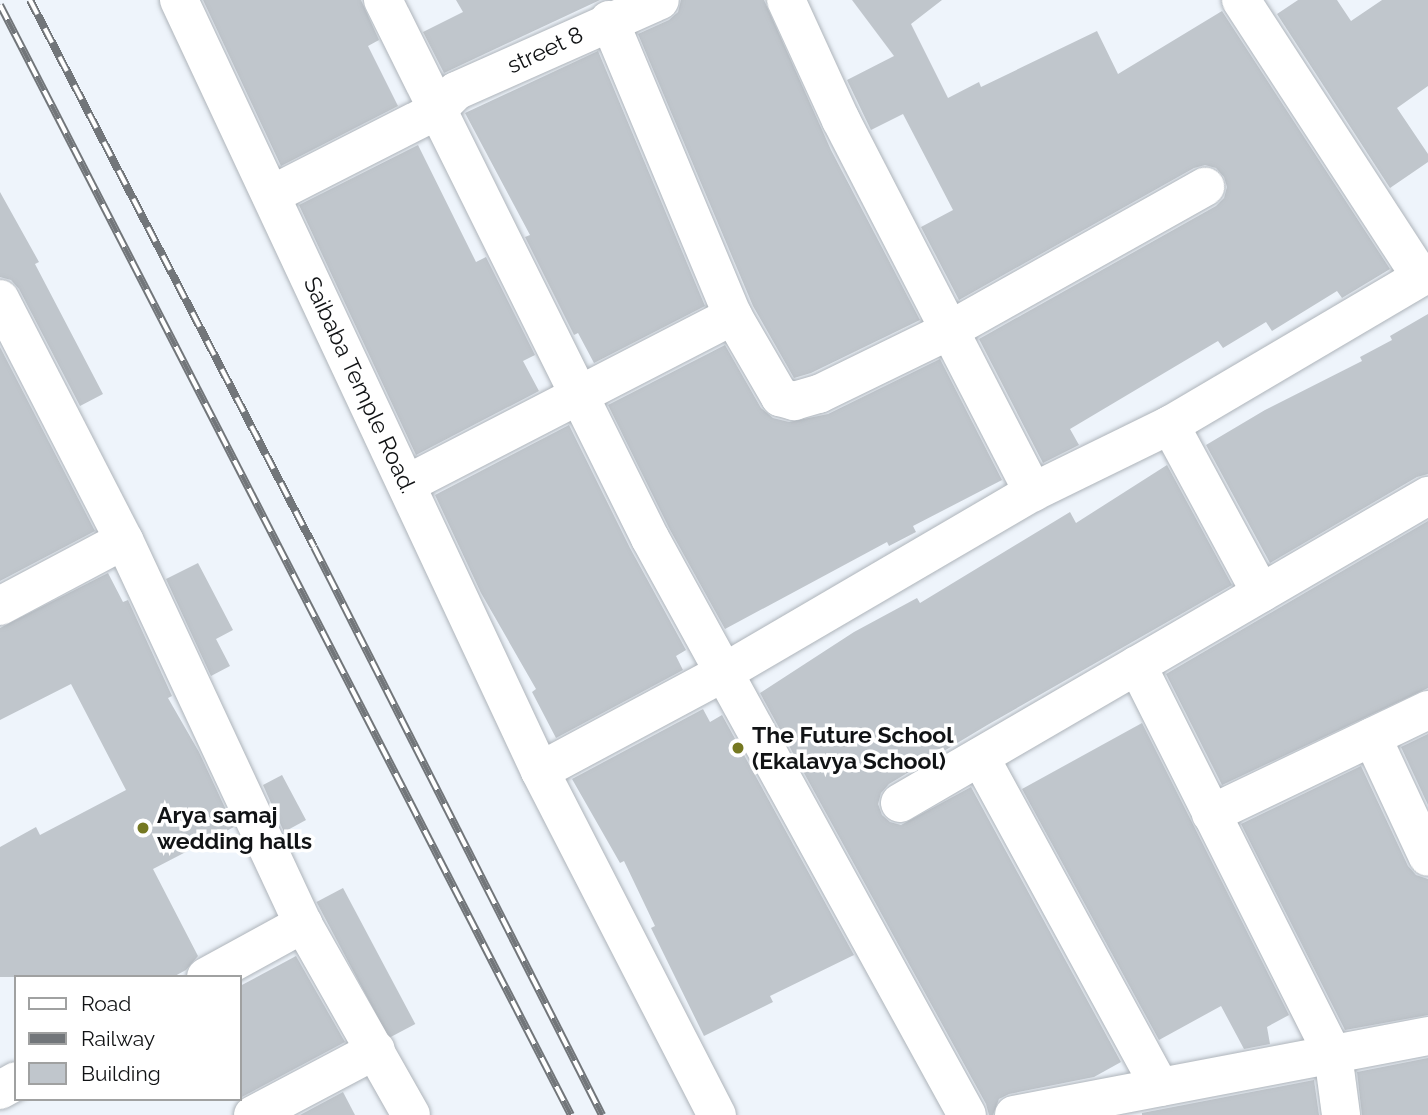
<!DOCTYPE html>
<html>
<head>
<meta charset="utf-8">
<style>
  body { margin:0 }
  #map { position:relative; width:1428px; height:1115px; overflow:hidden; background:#eef4fb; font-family:Raleway,sans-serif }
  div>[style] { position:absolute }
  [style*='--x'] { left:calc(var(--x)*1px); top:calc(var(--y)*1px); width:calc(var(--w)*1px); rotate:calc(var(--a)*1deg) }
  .building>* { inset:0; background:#c0c6cc; transform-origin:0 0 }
  .roads { filter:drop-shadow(0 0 2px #aeb4ba) drop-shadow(0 0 2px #aeb4ba) }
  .street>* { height:38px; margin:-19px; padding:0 19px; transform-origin:19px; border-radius:19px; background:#fff }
  .rail>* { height:8px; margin-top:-4px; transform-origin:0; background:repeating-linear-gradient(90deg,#fff 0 16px,#72767a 0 32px); box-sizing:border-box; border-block:2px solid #72767a }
  .dots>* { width:19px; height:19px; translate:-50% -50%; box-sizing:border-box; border:4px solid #fff; border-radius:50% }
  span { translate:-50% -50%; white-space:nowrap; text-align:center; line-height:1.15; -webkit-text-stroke:7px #fff; paint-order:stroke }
  .street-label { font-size:23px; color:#111315 }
  .poi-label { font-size:23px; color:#111315; font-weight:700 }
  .left { translate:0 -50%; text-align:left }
  .legend { position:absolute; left:14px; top:975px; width:228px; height:126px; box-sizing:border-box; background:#fff; border:2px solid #a0a1a1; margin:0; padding:9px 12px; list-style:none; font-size:21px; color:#111315 }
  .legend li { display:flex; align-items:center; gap:14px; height:35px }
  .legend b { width:35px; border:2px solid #a0a1a1 }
</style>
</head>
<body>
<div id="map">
  <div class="building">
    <i style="clip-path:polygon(203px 0,361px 0,379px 40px,368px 46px,398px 106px,281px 166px)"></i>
    <i style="clip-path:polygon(456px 0,600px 0,444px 73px,423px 32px,463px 12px)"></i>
    <i style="clip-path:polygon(681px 0,764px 0,831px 150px,920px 320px,811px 373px,794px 378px,753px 306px,638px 34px,669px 20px,678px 12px)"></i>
    <i style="clip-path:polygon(852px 0,942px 0,911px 24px,948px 98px,979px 82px,981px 87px,1097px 31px,1118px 74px,1222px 11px,1390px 269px,1342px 298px,1337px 291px,1272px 331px,1266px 322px,1223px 348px,1218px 341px,1070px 429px,1079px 445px,1043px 463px,979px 339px,1216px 206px,1224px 198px,1227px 187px,1224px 177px,1216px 168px,1205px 165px,1194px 168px,959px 300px,921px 227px,953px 210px,903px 114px,871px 130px,847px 80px,894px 56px)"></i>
    <i style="clip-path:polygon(1298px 0,1337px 0,1351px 21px,1382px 0,1428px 0,1428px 86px,1397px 108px,1428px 154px,1428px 162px,1390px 188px,1277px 14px)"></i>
    <i style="clip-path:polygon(598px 51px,705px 306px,594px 363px,578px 333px,574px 335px,525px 237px,530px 235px,465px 113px)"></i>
    <i style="clip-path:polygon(418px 145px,476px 262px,486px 257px,535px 355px,523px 361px,539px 391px,416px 455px,299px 205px)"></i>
    <i style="clip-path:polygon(0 192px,39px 262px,35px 264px,103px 394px,80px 406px,19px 289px,11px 280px,0 277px)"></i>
    <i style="clip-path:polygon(1428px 314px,1428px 474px,1417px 477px,1270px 563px,1206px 445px,1265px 410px,1362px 361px,1360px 357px,1392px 340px,1390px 336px)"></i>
    <i style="clip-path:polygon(725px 345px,761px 408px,773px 418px,789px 422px,828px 414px,940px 359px,1002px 480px,913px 526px,916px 532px,889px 546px,887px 542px,725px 629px,669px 528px,608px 405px)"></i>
    <i style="clip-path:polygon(0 347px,95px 531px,0 581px)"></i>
    <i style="clip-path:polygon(569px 425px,630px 548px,686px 650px,676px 656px,683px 670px,556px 738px,532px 692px,536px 689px,481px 593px,435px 495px)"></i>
    <i style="clip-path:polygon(1167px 465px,1232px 585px,989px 724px,889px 784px,881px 793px,878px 804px,882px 815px,890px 822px,901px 825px,971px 787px,1121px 1062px,1094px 1077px,1009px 1094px,999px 1099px,993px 1115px,989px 1115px,986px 1104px,760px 693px,854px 632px,917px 598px,920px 603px,1070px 512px,1076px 523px)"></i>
    <i style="clip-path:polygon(1428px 521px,1428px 688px,1222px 785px,1166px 674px)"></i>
    <i style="clip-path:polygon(198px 563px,233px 630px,216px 639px,230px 666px,211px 676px,166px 579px)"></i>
    <i style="clip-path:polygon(108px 573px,123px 602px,128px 600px,172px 696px,168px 698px,199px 752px,234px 827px,153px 869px,198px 956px,186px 970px,173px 977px,0 977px,0 847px,36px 827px,40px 835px,126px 790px,71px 684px,0 720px,0 628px)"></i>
    <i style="clip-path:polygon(703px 709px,710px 722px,722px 715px,854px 955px,770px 996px,773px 1002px,704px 1036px,651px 928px,655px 926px,624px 861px,620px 863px,572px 779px)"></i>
    <i style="clip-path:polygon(1142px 723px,1289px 1015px,1267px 1027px,1270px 1044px,1244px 1049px,1221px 1006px,1159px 1040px,1022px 789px)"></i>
    <i style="clip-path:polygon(1428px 734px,1428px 805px,1401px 747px)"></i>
    <i style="clip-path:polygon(1361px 766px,1408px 866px,1416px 875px,1428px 879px,1428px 1015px,1345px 1030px,1241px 824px)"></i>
    <i style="clip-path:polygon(282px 775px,306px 820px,284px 832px,263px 785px)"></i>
    <i style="left:343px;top:888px;width:154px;height:30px;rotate:62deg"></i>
    <i style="clip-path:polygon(296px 956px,345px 1042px,240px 1098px,240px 986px)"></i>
    <i style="clip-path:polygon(1428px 1058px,1428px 1115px,1362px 1115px,1357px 1072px)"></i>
    <i style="clip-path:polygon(1314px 1080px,1319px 1115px,1142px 1115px,1142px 1113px)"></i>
    <i style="clip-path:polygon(343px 1092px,355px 1115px,300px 1115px)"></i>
  </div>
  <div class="roads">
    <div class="street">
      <i style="--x:179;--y:0;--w:851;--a:64.91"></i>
      <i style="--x:540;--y:771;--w:387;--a:62.8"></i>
      <i style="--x:383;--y:0;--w:601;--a:63.61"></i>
      <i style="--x:650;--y:538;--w:658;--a:61.22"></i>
      <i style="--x:786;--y:0;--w:132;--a:65.4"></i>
      <i style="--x:841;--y:120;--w:419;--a:62.7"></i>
      <i style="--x:1241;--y:0;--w:330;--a:57"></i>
      <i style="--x:609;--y:20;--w:321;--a:67.3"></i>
      <i style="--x:733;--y:316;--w:94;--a:59.9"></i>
      <i style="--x:780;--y:397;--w:15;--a:16"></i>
      <i style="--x:794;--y:401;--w:26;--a:-16"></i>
      <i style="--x:819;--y:394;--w:144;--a:-26"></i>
      <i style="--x:948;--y:331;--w:295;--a:-29.3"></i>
      <i style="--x:271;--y:195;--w:185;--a:-27"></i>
      <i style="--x:436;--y:111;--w:28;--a:-45"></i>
      <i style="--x:456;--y:91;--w:223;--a:-24"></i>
      <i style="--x:0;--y:299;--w:271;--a:62.8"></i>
      <i style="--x:124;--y:540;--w:424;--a:65"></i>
      <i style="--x:1170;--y:425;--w:191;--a:61.6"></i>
      <i style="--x:407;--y:484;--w:367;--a:-27.3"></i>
      <i style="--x:0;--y:606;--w:140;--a:-28"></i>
      <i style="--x:1137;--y:665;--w:436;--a:63.3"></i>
      <i style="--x:1333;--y:1054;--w:62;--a:82.5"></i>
      <i style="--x:1372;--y:737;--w:132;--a:65"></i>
      <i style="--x:980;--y:757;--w:376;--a:61.4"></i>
      <i style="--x:540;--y:771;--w:208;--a:-28.2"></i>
      <i style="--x:723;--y:673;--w:359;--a:-30.3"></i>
      <i style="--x:1033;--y:492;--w:153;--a:-26.1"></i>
      <i style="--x:1170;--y:425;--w:299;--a:-30.5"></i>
      <i style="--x:900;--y:803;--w:611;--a:-30.18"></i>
      <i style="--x:1211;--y:814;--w:241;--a:-25.6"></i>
      <i style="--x:206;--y:977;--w:111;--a:-28.7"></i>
      <i style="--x:303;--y:924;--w:219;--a:60.5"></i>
      <i style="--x:0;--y:1090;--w:18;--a:-29"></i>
      <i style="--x:253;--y:1115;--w:139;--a:-27.9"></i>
      <i style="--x:1014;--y:1115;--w:421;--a:-10.8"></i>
    </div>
  </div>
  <div class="rail">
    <i style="--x:30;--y:0;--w:616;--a:62.56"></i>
    <i style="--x:314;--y:547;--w:637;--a:63.11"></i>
    <i style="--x:0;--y:5;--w:1248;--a:62.78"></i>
  </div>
  <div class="dots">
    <i style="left:738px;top:748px;background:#757821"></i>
    <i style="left:143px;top:828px;background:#757821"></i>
  </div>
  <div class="street-label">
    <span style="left:545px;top:50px;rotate:-25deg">street 8</span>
    <span style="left:360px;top:385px;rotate:65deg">Saibaba Temple Road.</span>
  </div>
  <div class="poi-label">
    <span class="left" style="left:752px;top:748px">The Future School<br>(Ekalavya School)</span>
    <span class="left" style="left:157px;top:828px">Arya samaj<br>wedding halls</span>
  </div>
  <ul class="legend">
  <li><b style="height:9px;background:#fff"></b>Road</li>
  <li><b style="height:9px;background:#72767a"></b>Railway</li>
  <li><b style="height:19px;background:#c0c6cc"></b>Building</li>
  </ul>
</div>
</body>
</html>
